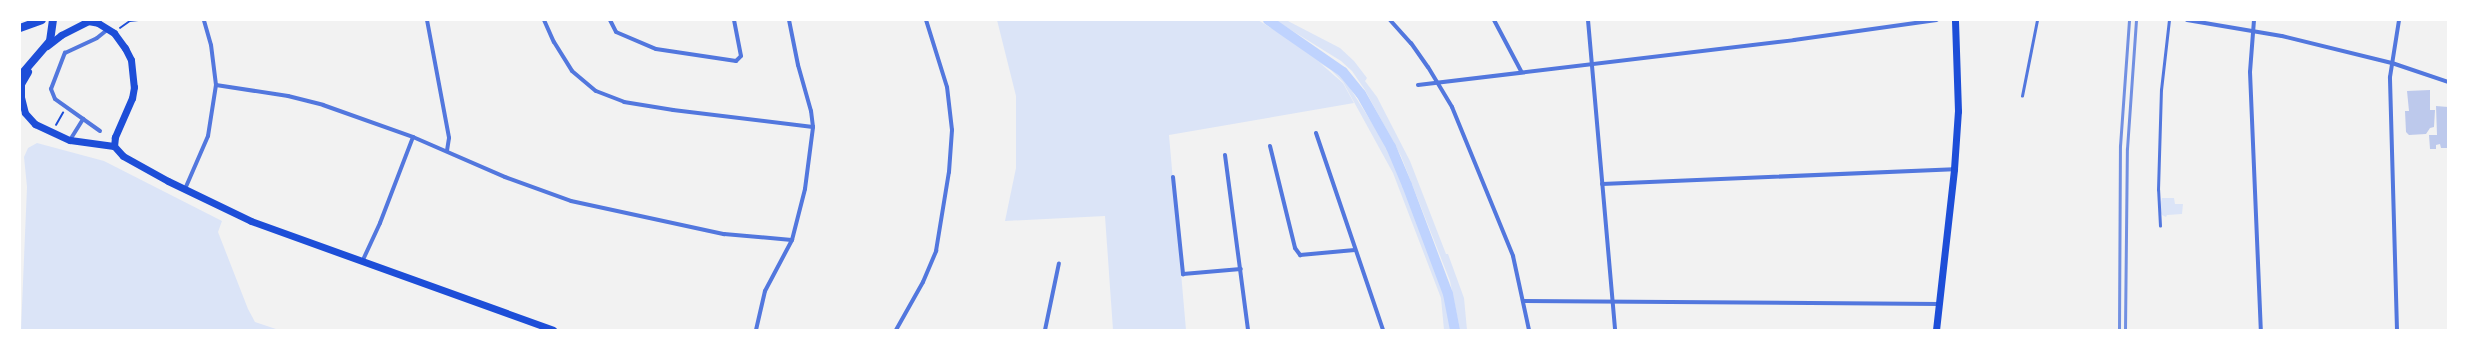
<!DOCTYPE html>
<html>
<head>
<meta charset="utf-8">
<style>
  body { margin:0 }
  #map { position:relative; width:2468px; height:350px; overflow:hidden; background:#f2f2f2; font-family:"Titillium Web",sans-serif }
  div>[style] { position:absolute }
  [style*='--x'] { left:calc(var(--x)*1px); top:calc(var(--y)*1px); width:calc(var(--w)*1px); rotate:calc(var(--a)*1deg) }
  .green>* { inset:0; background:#dbe4f7 }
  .canal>* { height:10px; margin:-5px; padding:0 5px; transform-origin:5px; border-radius:5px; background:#bfd3fe }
  .building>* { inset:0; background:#bdc9ec }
  .path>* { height:1.5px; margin:-0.75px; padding:0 0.75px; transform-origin:0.75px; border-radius:0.75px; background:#1d4ed8 }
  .service>* { height:2.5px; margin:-1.25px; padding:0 1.25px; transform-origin:1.25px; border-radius:1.25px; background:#5277de }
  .minor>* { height:4px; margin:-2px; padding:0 2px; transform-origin:2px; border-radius:2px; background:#5277de }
  .primary>* { height:7px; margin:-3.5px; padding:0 3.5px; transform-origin:3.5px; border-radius:3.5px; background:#1d4ed8 }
  .trunk>* { height:8px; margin:-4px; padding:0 4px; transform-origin:4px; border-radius:4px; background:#1d4ed8 }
  .rail>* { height:2.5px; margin:-1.25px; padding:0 1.25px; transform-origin:1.25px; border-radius:1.25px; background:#7290e2 }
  span { translate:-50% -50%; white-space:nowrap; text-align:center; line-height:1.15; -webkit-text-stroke:3px #fff; paint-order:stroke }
  .frame { position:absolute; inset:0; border:21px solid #fff; pointer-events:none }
</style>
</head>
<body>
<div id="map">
  <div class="green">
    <i style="clip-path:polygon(997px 20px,1258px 20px,1326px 62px,1343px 77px,1387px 147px,1432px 259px,1449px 312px,1452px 330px,1444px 330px,1441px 298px,1393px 173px,1343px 82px,1331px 70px,1320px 63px,1343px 83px,1354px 103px,1169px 135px,1186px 330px,1113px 330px,1105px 216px,1005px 221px,1016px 168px,1016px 96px)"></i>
    <i style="clip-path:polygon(1275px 20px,1286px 20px,1340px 48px,1354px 61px,1367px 78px,1365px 81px,1377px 97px,1410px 161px,1446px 254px,1448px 254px,1464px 298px,1467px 330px,1460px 330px,1450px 281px,1401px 156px,1365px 90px,1352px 71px,1341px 61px)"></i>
    <i style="clip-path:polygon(37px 143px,104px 161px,222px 221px,218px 232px,248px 309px,255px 322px,279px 330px,21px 330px,27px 187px,24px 157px,28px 148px)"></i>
    <i style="clip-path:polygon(2162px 198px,2174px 198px,2175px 204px,2183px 204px,2182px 214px,2167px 215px,2166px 217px,2162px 215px,2159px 210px)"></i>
  </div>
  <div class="canal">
    <i style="--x:1268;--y:20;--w:91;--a:34.7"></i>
    <i style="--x:1343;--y:72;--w:28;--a:51"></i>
    <i style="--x:1361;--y:94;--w:61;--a:60.5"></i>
    <i style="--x:1391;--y:147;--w:41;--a:67.2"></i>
    <i style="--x:1407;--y:185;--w:116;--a:69.4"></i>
    <i style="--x:1448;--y:294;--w:37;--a:79"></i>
  </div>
  <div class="building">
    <i style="clip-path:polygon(2430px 90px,2430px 110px,2435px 110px,2434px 127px,2430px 128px,2426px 134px,2409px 135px,2406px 132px,2405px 111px,2409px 111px,2407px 91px)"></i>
    <i style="clip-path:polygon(2436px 106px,2448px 107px,2448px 148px,2441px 148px,2440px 144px,2436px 145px,2436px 149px,2430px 149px,2429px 135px,2437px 135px)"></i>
  </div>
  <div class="path">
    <i style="--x:120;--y:28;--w:12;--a:-35"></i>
    <i style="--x:130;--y:21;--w:8;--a:-7"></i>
    <i style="--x:56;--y:125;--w:14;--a:-60"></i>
  </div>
  <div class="service">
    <i style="--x:2022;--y:96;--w:77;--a:-78.8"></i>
    <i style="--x:2160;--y:226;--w:36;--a:-93"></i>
    <i style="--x:2158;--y:190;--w:100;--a:-88.3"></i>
    <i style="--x:2161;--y:90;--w:70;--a:-83.5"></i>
  </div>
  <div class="minor">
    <i style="--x:427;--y:20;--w:120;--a:79.4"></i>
    <i style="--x:449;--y:138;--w:13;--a:99"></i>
    <i style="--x:544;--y:20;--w:24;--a:66"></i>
    <i style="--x:554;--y:42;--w:34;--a:58"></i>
    <i style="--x:572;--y:71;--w:31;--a:40"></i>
    <i style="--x:596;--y:91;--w:30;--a:21"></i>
    <i style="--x:624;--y:102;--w:50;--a:9.3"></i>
    <i style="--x:673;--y:110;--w:141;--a:6.9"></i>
    <i style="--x:610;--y:20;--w:13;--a:63"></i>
    <i style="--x:616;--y:32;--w:43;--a:23"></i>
    <i style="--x:656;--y:49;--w:81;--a:8.5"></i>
    <i style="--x:736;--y:61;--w:7;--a:-45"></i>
    <i style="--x:741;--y:56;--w:37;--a:-101"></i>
    <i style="--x:1390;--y:20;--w:31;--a:48"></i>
    <i style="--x:1411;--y:43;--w:29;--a:55"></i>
    <i style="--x:1428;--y:67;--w:47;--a:59"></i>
    <i style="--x:1452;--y:107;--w:161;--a:67.7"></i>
    <i style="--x:1513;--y:256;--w:76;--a:77.8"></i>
    <i style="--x:1494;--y:20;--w:58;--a:62.1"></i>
    <i style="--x:1588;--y:20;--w:311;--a:85"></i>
    <i style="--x:2187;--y:20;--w:96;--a:9.6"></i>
    <i style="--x:2282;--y:36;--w:113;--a:13.8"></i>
    <i style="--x:2392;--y:63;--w:59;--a:18.7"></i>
    <i style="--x:2254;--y:20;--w:52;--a:94.4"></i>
    <i style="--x:2250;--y:72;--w:258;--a:87.6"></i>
    <i style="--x:216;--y:85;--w:73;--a:8.7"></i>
    <i style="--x:288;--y:96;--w:36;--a:14"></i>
    <i style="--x:323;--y:105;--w:96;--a:19.6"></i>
    <i style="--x:413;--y:137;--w:100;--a:23.5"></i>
    <i style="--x:505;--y:177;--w:70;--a:20"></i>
    <i style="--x:571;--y:201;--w:157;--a:12.2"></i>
    <i style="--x:724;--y:234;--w:68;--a:5"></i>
    <i style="--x:1418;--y:85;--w:379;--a:-6.8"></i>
    <i style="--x:1794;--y:40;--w:144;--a:-8"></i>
    <i style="--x:100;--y:131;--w:55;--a:-144.6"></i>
    <i style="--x:55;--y:99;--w:11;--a:-112"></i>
    <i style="--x:51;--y:89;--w:39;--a:-69"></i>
    <i style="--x:65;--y:53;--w:35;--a:-25"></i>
    <i style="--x:97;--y:38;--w:14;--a:-39"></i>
    <i style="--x:1316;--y:133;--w:208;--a:71.2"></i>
    <i style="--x:70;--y:140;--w:25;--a:-58"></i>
    <i style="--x:1270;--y:146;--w:105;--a:76.2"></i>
    <i style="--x:1295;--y:248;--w:9;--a:54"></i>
    <i style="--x:1300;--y:255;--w:55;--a:-5.2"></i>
    <i style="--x:1225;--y:155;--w:177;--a:82.5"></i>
    <i style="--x:1173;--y:177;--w:98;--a:84.1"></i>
    <i style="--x:1183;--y:274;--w:58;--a:-4.9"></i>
    <i style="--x:1602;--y:184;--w:352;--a:-2.4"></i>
    <i style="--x:185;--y:189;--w:58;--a:-66.5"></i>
    <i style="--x:208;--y:136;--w:52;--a:-81.1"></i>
    <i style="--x:216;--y:85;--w:40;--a:-97.1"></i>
    <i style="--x:211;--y:45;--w:26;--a:-106"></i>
    <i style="--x:362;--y:262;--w:43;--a:-65.2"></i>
    <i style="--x:380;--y:223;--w:92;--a:-69"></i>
    <i style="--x:1524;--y:301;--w:416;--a:0.4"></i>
    <i style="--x:756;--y:330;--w:40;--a:-77"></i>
    <i style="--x:765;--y:291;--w:58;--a:-62.1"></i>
    <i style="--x:792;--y:240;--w:53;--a:-75.7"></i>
    <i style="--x:805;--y:189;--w:63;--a:-82.6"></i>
    <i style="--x:813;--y:127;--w:16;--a:-97"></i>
    <i style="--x:811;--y:111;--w:48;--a:-105.8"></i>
    <i style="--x:798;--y:65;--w:46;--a:-101.3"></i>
    <i style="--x:896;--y:330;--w:55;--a:-60.6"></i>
    <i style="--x:923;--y:282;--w:34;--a:-67"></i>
    <i style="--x:936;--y:251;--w:80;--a:-80.7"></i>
    <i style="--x:949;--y:172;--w:42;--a:-85.9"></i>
    <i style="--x:952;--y:130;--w:43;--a:-96.6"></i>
    <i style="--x:947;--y:87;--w:70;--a:-107.4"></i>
    <i style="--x:1045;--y:330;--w:68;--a:-78.2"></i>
    <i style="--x:2397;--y:330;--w:253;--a:-91.6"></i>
    <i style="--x:2390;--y:77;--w:58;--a:-81"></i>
  </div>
  <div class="primary">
    <i style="--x:47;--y:46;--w:18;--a:-38"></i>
    <i style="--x:61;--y:35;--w:30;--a:-27"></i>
    <i style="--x:88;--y:21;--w:10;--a:11"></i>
    <i style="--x:98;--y:23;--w:19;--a:32"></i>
    <i style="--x:114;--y:33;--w:19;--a:54"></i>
    <i style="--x:125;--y:48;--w:13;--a:63"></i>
    <i style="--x:131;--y:60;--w:27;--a:84"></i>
    <i style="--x:134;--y:87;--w:11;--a:100"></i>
    <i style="--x:132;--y:98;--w:43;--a:113.6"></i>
    <i style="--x:115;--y:137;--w:9;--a:96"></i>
    <i style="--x:21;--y:84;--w:13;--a:90"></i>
    <i style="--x:21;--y:97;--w:16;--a:76"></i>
    <i style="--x:25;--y:113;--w:15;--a:48"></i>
    <i style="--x:35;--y:124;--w:38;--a:25"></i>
    <i style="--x:70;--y:140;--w:44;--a:7.8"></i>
    <i style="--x:114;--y:146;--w:13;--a:48"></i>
    <i style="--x:123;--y:156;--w:51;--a:29.1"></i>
    <i style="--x:168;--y:181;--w:92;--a:25.7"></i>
    <i style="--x:251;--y:221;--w:321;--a:19.8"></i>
    <i style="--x:1936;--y:330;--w:162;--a:-83.6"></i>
    <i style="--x:1954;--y:169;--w:58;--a:-86.1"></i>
    <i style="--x:1958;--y:111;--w:91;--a:-91.9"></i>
  </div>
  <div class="trunk">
    <i style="--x:88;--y:21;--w:3;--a:-18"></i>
    <i style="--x:20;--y:28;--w:23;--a:-20"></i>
    <i style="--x:20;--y:76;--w:46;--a:-49.4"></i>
    <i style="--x:50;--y:41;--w:21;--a:-82"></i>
    <i style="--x:20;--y:86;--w:16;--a:-60"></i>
  </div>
  <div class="rail">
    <i style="--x:2119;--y:330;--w:184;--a:-89.7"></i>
    <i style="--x:2120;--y:146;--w:126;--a:-85.9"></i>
    <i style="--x:2125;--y:330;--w:181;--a:-89.4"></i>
    <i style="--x:2127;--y:149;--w:129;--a:-86"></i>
  </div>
  <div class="frame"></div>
</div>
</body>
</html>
